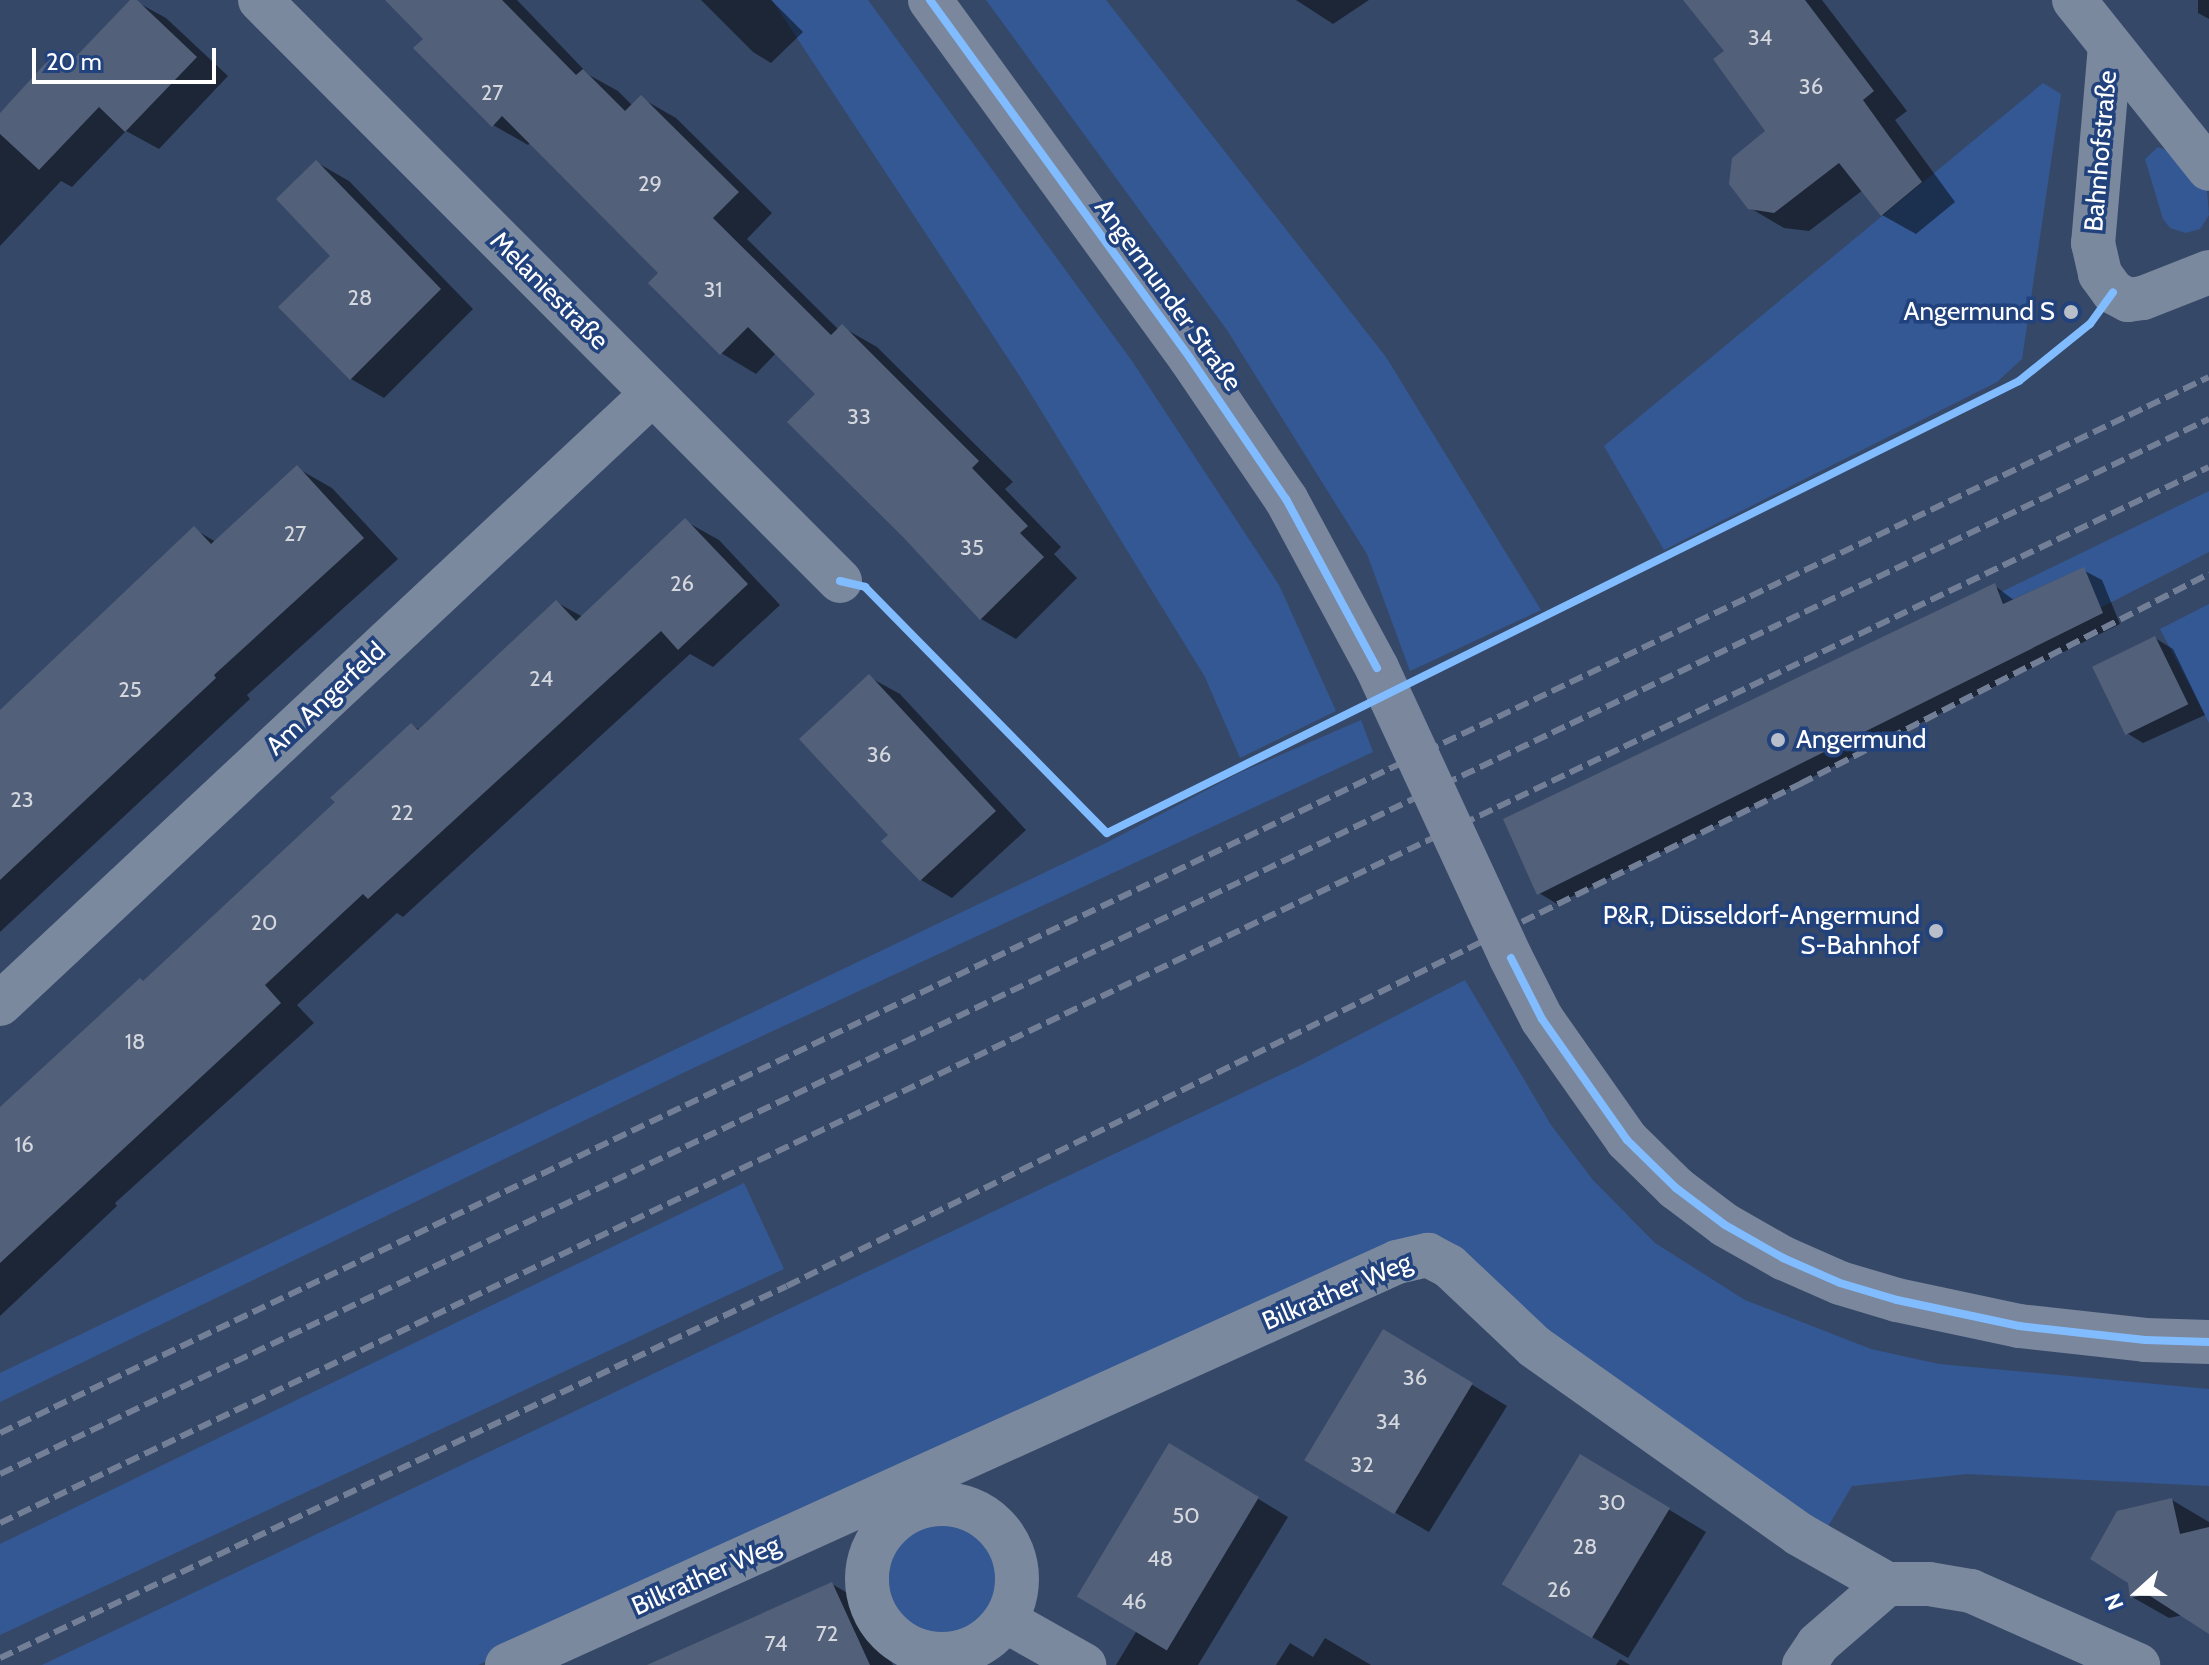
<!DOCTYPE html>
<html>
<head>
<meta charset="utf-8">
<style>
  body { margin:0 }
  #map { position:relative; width:2209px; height:1665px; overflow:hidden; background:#364868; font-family:Cabin,sans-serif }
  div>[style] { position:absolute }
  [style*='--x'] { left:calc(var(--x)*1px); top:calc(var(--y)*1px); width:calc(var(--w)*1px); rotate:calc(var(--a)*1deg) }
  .green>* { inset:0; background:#345894 }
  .round { border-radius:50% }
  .shadow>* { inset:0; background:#0007 }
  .building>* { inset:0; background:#52607a; transform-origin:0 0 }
  .minor>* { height:44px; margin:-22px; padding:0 22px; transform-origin:22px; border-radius:22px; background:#7b899f }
  .minor>.ring { margin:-22px; padding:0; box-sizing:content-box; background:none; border:44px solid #7b899f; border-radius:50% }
  .major>* { height:44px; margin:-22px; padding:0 22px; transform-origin:22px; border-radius:22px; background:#7a879d }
  .rail>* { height:6px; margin-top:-3px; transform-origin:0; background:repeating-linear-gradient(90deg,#727f97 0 14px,transparent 0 20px) }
  .major-bridge>* { height:44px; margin:-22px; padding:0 22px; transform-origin:22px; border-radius:22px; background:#7a879d }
  .cycleway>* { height:8px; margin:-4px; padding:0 4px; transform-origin:4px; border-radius:4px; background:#80bcff }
  .dots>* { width:22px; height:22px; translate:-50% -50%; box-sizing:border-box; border:4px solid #21427d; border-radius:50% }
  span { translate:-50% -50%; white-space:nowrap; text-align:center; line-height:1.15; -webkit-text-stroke:7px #21427d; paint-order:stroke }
  .number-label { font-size:22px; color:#d4d7de }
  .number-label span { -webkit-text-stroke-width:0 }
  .street-label { font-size:26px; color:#fff }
  .poi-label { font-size:26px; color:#fff }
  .right { translate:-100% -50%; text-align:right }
  .left { translate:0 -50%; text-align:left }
  .north { position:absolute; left:2097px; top:1553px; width:80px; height:80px; -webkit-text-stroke:6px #21427d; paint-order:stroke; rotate:249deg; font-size:22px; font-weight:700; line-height:32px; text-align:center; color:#fff }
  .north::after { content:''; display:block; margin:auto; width:28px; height:36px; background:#fff; clip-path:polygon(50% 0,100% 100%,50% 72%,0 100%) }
  .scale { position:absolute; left:32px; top:48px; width:184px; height:36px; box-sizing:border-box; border:4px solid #fff; border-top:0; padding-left:10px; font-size:24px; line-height:28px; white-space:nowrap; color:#fff; -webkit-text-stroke:6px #21427d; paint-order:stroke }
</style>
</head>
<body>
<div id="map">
  <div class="green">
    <i style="clip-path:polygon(772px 0,868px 0,1132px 361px,1279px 585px,1336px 711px,1240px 758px,1205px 677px,1021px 378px)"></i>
    <i style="clip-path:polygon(986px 0,1106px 0,1386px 357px,1541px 610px,1410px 671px,1367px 554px,1227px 330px)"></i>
    <i style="clip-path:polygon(2043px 83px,2061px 94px,2022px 359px,1997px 382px,1664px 550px,1604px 446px)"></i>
    <i style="clip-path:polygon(2158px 147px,2171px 152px,2207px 191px,2209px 215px,2200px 229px,2186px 233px,2170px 228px,2163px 219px,2145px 159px)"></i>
    <i style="clip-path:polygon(2209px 491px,2209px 552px,2024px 647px,2083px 568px,2004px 603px,1999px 593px)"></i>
    <i style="clip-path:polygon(2209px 604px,2209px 723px,2160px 629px)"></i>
    <i style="clip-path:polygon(1361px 720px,1373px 752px,687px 1071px,0 1402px,0 1373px,1106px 843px,1239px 773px)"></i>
    <i style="clip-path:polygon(1465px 980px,1551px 1125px,1593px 1180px,1655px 1243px,1745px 1300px,1871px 1349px,1939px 1364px,2209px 1389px,2209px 1486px,1967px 1474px,1852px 1486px,1820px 1540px,1430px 1242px,478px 1665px,42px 1665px,1301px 1065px)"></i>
    <i style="clip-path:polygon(744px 1183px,784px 1269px,0 1635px,0 1544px)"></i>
    <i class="round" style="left:889px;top:1525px;width:108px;height:108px"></i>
  </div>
  <div class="shadow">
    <i style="clip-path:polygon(133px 0,166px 18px,228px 76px,159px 149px,126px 131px,72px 187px,61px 181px,0 246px,0 116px,52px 59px,68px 68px)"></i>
    <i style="clip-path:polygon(387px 0,517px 0,589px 75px,618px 91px,633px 106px,641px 98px,676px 118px,772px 213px,747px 239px,839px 330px,842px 327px,877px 347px,1013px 482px,1005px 489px,1061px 547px,1054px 554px,1077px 578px,1016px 639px,981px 619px,818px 394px,776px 353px,756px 374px,721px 353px,661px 273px,531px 142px,528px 145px,493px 125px,426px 39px)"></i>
    <i style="clip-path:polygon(701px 0,771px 0,803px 32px,771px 63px,753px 52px)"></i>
    <i style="clip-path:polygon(1296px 0,1369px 0,1333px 24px)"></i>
    <i style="clip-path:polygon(1722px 0,1822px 0,1907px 111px,1895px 120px,1955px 202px,1916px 234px,1882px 215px,1863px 190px,1809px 231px,1784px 228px,1750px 208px,1768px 132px,1727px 51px)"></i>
    <i style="clip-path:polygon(2198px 0,2209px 0,2209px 19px,2198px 13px)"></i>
    <i style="clip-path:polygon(316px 162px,349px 181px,473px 309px,384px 398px,351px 379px)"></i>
    <i style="clip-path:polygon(297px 468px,332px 488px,398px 559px,247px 695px,250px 699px,0 932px,0 716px,194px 529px,216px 542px)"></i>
    <i style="clip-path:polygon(685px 521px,719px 540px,780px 605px,713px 667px,690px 654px,403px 917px,397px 913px,297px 1005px,314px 1023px,115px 1203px,117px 1206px,0 1316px,0 1109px,144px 982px,337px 803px,411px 725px,420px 730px,556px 602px,583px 617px)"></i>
    <i style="clip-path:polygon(2083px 570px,2102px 580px,2120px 624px,1557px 904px,1539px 893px,1995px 586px,2015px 601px)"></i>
    <i style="clip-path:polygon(2155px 638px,2173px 649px,2205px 715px,2143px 743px,2125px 732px)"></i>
    <i style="clip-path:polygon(869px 677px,900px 694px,1026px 830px,952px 898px,921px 880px,890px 835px)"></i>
    <i style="clip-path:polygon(1418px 1352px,1507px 1406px,1429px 1532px,1394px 1512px)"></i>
    <i style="clip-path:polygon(1200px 1463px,1288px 1517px,1198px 1665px,1116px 1665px,1136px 1632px)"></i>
    <i style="clip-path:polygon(1617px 1478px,1706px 1532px,1628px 1658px,1592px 1637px)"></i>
    <i style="clip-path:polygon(2172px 1500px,2209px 1522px,2209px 1631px,2183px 1615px,2169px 1618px,2132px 1597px)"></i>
    <i style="clip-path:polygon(832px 1584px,866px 1604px,893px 1665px,653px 1665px)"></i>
    <i style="clip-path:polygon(1325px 1638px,1371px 1665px,1276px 1665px,1290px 1643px,1313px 1657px)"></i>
    <i style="clip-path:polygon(1620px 1659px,1630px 1665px,1616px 1665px)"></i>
  </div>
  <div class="building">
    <i style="clip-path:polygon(130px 0,137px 0,197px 57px,125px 132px,99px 107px,39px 170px,0 134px,0 113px,52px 56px,65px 68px)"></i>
    <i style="clip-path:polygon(385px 0,502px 0,576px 75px,583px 69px,625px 111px,641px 95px,739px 192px,713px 218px,831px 335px,842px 324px,979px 461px,972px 468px,1028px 526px,1020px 533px,1044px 557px,980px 620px,903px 537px,787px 422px,815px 394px,748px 327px,720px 355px,648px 283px,658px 273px,502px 116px,492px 127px,413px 48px,423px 39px)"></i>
    <i style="clip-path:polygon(1683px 0,1805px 0,1874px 91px,1863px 100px,1922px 182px,1881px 216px,1839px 163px,1774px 213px,1748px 209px,1729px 184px,1732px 158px,1765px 131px,1713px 59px,1724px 51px)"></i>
    <i style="clip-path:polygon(316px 160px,441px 289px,350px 380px,278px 307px,330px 256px,276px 199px)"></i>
    <i style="clip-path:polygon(297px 465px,364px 538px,214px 675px,216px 678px,0 880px,0 710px,194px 526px,211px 544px)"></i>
    <i style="clip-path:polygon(685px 518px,748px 584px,678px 650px,661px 631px,368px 899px,363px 894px,265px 985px,281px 1003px,0 1263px,0 1107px,140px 978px,143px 981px,335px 802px,330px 798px,411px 723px,418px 730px,556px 600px,576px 621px)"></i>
    <i style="clip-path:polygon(2084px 567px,2103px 613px,1537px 895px,1503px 819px,1995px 583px,2003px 604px)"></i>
    <i style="left:2155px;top:636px;width:76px;height:70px;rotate:64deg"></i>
    <i style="clip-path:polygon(869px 674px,996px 811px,920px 881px,881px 841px,888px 835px,799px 739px)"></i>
    <i style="left:1383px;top:1329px;width:105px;height:153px;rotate:31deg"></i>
    <i style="left:1169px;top:1443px;width:105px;height:179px;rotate:31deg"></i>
    <i style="left:1580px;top:1454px;width:105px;height:152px;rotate:31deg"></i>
    <i style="clip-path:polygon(2172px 1498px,2180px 1534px,2209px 1527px,2209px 1634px,2147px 1594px,2130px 1598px,2128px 1583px,2090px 1559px,2117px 1511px)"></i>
    <i style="clip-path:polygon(832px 1582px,870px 1665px,647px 1665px,785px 1603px)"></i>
  </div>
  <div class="minor">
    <i style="--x:260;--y:0;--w:821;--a:45.05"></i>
    <i style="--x:2074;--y:0;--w:216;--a:51.4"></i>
    <i style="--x:2110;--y:46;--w:198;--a:94.9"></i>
    <i style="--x:2093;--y:243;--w:32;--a:77"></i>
    <i style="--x:2100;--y:274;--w:22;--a:54"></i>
    <i style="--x:2113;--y:292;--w:17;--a:28"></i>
    <i style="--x:2128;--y:300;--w:15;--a:-8"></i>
    <i style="--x:2143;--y:298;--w:71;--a:-21.5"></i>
    <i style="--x:0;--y:1004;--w:893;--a:-43.09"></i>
    <i class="ring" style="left:867px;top:1504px;width:106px;height:106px"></i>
    <i style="--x:1006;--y:1621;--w:90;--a:29.4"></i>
    <i style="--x:507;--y:1665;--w:977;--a:-24.36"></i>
    <i style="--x:1397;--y:1262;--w:32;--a:-13"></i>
    <i style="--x:1428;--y:1255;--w:24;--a:28"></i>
    <i style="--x:1449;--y:1266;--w:118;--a:43.3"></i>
    <i style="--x:1535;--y:1347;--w:324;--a:35.3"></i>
    <i style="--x:1799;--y:1534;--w:101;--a:29.6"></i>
    <i style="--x:1887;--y:1584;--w:42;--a:0"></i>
    <i style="--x:1929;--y:1584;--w:43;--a:9.5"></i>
    <i style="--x:1971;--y:1591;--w:183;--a:23.9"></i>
    <i style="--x:1804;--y:1665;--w:25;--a:-56"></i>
    <i style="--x:1818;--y:1644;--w:91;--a:-41"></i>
  </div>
  <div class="major">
    <i style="--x:930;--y:0;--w:442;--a:54"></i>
    <i style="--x:1190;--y:358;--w:171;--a:55.8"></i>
    <i style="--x:1286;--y:499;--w:192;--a:61.7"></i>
    <i style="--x:1511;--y:958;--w:68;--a:63.1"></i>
    <i style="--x:1542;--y:1019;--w:148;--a:54.9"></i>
    <i style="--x:1627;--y:1140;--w:69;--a:44.4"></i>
    <i style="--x:1676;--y:1188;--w:61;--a:37.1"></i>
    <i style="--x:1725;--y:1225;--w:67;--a:29.6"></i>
    <i style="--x:1783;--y:1258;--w:62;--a:23.7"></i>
    <i style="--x:1840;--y:1283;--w:59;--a:16.6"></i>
    <i style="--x:1897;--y:1300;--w:125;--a:12"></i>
    <i style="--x:2019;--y:1326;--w:127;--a:6.3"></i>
    <i style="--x:2145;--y:1340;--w:64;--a:1.8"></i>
  </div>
  <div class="rail">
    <i style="--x:0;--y:1433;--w:2448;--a:-25.55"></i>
    <i style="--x:0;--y:1474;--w:2448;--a:-25.53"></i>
    <i style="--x:0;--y:1523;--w:2448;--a:-25.55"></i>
    <i style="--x:0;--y:1658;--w:870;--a:-25.3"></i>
    <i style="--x:787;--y:1286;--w:1131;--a:-26.36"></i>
    <i style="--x:1800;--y:784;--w:460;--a:-27.2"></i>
  </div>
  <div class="major-bridge">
    <i style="--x:1377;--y:668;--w:319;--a:65.2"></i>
  </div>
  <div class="cycleway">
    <i style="--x:930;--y:0;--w:442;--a:54"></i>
    <i style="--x:1190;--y:358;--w:171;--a:55.8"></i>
    <i style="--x:1286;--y:499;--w:192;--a:61.7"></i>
    <i style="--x:840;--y:581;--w:26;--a:13"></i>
    <i style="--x:865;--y:587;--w:345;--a:45.5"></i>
    <i style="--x:1107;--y:833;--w:1018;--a:-26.36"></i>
    <i style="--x:2019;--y:381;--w:91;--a:-38.8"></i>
    <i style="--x:2090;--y:324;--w:39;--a:-54"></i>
    <i style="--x:1511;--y:958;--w:68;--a:63.1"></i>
    <i style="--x:1542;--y:1019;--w:148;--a:54.9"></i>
    <i style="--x:1627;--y:1140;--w:69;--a:44.4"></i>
    <i style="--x:1676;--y:1188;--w:61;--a:37.1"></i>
    <i style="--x:1725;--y:1225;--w:67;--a:29.6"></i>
    <i style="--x:1783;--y:1258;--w:62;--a:23.7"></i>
    <i style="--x:1840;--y:1283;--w:59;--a:16.6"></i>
    <i style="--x:1897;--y:1300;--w:125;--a:12"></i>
    <i style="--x:2019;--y:1326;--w:127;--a:6.3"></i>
    <i style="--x:2145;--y:1340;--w:64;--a:1.8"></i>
  </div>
  <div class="dots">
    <i style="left:2071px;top:312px;background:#b9bfca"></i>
    <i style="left:1778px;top:740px;background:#b9bfca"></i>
    <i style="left:1936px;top:931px;background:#b9bfca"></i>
  </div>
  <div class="number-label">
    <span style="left:1760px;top:38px">34</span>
    <span style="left:1811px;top:87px">36</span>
    <span style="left:492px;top:93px">27</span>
    <span style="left:650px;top:184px">29</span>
    <span style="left:713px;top:290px">31</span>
    <span style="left:360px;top:298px">28</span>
    <span style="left:859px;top:417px">33</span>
    <span style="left:295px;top:534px">27</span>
    <span style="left:972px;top:548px">35</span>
    <span style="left:682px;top:584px">26</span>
    <span style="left:541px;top:679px">24</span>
    <span style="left:130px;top:690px">25</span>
    <span style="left:879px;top:755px">36</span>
    <span style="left:22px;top:800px">23</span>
    <span style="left:402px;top:813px">22</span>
    <span style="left:264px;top:923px">20</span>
    <span style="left:135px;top:1042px">18</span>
    <span style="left:24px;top:1145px">16</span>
    <span style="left:1415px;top:1378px">36</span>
    <span style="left:1388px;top:1422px">34</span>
    <span style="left:1362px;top:1465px">32</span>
    <span style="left:1612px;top:1503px">30</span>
    <span style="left:1186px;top:1516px">50</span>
    <span style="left:1585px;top:1547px">28</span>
    <span style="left:1160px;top:1559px">48</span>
    <span style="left:1559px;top:1590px">26</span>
    <span style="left:1134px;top:1602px">46</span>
    <span style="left:827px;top:1634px">72</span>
    <span style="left:776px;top:1644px">74</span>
  </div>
  <div class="street-label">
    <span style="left:2101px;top:151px;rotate:-85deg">Bahnhofstraße</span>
    <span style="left:549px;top:291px;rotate:45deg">Melaniestraße</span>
    <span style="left:1168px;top:295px;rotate:54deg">Angermunder Straße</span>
    <span style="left:326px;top:699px;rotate:-43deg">Am Angerfeld</span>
    <span style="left:1337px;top:1292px;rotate:-23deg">Bilkrather Weg</span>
    <span style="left:706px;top:1576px;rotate:-24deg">Bilkrather Weg</span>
  </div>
  <div class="poi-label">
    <span class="right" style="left:2055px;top:312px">Angermund S</span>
    <span class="left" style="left:1796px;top:740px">Angermund</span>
    <span class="right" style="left:1920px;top:931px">P&amp;R, Düsseldorf-Angermund<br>S-Bahnhof</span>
  </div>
  <div class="north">N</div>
  <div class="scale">20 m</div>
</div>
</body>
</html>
